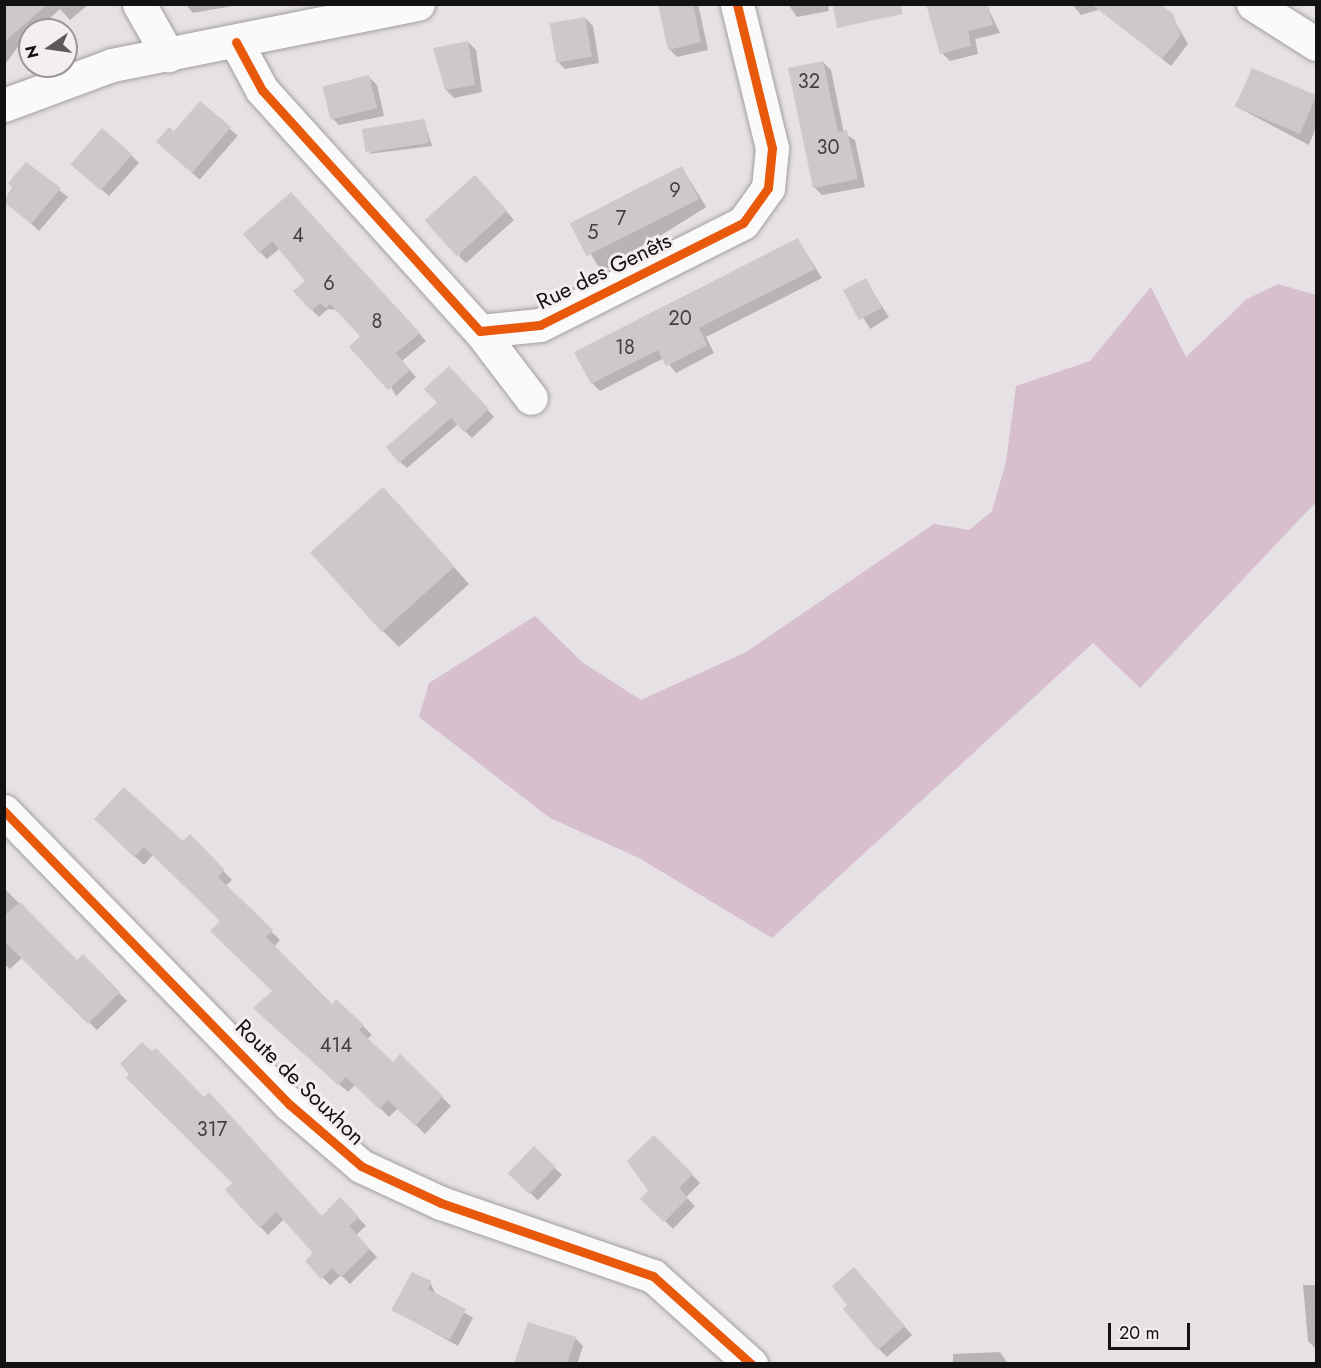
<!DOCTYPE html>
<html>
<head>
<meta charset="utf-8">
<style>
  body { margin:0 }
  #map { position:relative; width:1321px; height:1368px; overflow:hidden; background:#e6e1e4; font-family:Jost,sans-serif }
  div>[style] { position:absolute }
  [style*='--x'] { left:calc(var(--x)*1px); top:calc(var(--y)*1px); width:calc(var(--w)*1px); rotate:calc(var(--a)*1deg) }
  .forest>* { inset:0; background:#d7bfcd }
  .shadow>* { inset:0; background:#0003; transform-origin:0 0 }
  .building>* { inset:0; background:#ccc8cb; transform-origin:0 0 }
  .roads { filter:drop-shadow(0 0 2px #a29ea0) drop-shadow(0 0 2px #a29ea0) }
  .minor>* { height:33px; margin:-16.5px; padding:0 16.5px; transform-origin:16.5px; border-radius:16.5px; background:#fbfafb }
  .cycleway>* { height:9px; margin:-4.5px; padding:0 4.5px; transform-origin:4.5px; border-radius:4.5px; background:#e8590c }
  span { translate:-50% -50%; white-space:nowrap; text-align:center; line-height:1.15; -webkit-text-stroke:6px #f4edf1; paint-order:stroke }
  .number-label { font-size:20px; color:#434042 }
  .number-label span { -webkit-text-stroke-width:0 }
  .street-label { font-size:22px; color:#141113 }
  .frame { position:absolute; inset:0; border:6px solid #141113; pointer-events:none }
  .north { position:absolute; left:18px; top:18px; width:60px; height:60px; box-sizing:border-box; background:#f4edf1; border:2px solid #9a9598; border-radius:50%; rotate:257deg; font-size:16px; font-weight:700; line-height:24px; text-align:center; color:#141113 }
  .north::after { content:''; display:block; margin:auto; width:21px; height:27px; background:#5e5a5c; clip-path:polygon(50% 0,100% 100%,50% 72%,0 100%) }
  .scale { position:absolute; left:1108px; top:1323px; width:82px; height:27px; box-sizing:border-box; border:3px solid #141113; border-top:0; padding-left:8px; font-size:18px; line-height:21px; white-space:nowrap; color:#141113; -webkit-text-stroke:4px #f4edf1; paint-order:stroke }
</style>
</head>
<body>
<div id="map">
  <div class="forest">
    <i style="clip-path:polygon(1278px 284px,1316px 295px,1316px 502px,1140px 688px,1093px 643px,772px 938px,639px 858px,550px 818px,419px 717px,429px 683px,535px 616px,582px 662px,641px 700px,746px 652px,934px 524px,969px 530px,992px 511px,1006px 462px,1016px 386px,1090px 361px,1151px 287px,1186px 357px,1247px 299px)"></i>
  </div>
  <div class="shadow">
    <i style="clip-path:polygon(4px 4px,89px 4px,70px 20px,60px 9px,37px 30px,30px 30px,4px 66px)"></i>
    <i style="clip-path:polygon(244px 4px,193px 13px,185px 4px)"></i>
    <i style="clip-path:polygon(660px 4px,698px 4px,708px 50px,677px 57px,669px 49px)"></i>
    <i style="clip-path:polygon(788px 4px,828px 4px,829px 11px,797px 17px)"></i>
    <i style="clip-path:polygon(1072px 4px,1099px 4px,1101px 9px,1081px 15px)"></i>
    <i style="clip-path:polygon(987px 6px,1000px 33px,975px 39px,978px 54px,950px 61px,942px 53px)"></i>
    <i style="clip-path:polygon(1105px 13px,1172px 16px,1188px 44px,1171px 66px)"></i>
    <i style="clip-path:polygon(585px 18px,593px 26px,599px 63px,565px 69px,557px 61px)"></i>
    <i style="clip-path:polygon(468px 42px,476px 50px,482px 92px,454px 98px,446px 90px)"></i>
    <i style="clip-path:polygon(823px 62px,831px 70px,844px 133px,855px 140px,865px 187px,822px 195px,814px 187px)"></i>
    <i style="clip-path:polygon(1253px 70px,1316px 97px,1316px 127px,1309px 145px,1235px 106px)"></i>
    <i style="clip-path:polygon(369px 77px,377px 85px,384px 116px,339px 125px,331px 117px)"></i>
    <i style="left:200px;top:103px;width:50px;height:58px;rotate:41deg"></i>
    <i style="clip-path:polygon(424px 121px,432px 146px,368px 154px)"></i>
    <i style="clip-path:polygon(131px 155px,139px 163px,109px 196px,81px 172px)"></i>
    <i style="clip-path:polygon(26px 164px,68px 197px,39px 231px,5px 200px)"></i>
    <i style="left:682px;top:168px;width:46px;height:123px;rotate:58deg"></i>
    <i style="clip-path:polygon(483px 185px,514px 220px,466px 263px,459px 256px)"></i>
    <i style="clip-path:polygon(298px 201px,426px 341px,402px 361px,416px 377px,396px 396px,362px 336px,338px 310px,328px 309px,319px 317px,312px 310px,307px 281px,280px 248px,267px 259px,260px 252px)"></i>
    <i style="clip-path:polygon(798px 240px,822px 278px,706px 337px,714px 353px,676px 373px,664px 358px,600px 391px,592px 383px)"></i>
    <i style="left:865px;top:280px;width:44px;height:22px;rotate:57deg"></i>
    <i style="clip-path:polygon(456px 375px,494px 417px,472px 438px,458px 424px,407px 468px,400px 462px)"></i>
    <i style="clip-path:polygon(399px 505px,469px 584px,399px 647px,383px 631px)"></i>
    <i style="clip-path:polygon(105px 828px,183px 843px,190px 836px,232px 880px,225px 886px,280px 940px,274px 947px,332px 1006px,336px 1001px,363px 1026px,372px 1035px,367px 1039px,393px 1064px,400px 1056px,451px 1106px,425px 1134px,398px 1108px,389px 1117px,356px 1084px,348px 1092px,263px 1017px,274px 991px,222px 921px,153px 855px,144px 865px)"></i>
    <i style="clip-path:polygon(4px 888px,77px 962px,83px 957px,127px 1001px,97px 1030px,23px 957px,10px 969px,4px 964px)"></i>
    <i style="clip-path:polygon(654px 1137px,700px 1183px,686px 1197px,695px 1206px,673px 1229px,643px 1199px,650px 1191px)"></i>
    <i style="left:534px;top:1148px;width:39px;height:35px;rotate:44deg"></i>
    <i style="clip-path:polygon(227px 1190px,323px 1218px,340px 1199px,366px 1226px,356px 1235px,377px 1257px,350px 1284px,341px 1275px,330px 1285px,307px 1261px,315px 1253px,284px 1219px,268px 1235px)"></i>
    <i style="clip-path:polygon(413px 1274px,431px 1283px,423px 1296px,431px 1284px,436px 1295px,473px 1318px,458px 1346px,392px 1309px)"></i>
    <i style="clip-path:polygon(861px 1277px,912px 1335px,887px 1357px,879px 1349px)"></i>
    <i style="clip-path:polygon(1303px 1285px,1316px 1285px,1316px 1349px,1308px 1341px)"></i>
    <i style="clip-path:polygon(575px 1338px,583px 1346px,577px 1364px,515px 1364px)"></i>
    <i style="clip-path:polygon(1000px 1352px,1008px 1364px,953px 1364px,953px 1354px)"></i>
  </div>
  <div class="building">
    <i style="clip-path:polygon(4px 4px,48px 4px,4px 42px)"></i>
    <i style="clip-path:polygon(658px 4px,693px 4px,701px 42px,668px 50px)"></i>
    <i style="clip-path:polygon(833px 4px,901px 4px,902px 14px,837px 28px)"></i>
    <i style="clip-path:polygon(926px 4px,988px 4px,993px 25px,968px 31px,971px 46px,940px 54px)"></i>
    <i style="clip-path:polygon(1091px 4px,1160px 4px,1173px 14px,1181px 35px,1162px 59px)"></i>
    <i style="left:585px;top:17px;width:40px;height:36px;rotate:80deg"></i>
    <i style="clip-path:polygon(468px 41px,475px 85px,445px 90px,433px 48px)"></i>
    <i style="clip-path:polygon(823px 61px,838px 132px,847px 130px,858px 179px,813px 188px,788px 68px)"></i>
    <i style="left:1252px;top:68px;width:70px;height:42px;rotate:23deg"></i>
    <i style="left:369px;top:75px;width:34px;height:48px;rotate:76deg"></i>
    <i style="clip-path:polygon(200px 101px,231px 127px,192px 173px,156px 142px,169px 127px,174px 131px)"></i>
    <i style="left:425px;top:119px;width:24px;height:64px;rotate:81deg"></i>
    <i style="left:102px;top:128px;width:40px;height:48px;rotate:41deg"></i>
    <i style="clip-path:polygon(26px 162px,61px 188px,31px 224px,4px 202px,13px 188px,8px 183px)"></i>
    <i style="left:682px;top:166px;width:37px;height:126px;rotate:63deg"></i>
    <i style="left:475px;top:175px;width:48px;height:68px;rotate:48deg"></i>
    <i style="clip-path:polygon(291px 192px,420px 333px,396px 353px,410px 370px,388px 390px,349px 347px,360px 336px,330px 304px,326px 308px,320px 303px,311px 311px,293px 291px,305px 281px,272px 241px,259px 253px,243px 234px)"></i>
    <i style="clip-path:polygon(798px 238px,815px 269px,699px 328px,707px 345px,666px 366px,658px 350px,591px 384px,574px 352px)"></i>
    <i style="left:866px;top:278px;width:34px;height:26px;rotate:62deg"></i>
    <i style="clip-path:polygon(449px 366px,489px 409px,464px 432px,451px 418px,399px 463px,386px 447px,437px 403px,424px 389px)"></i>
    <i style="left:383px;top:487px;width:107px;height:98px;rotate:48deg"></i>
    <i style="clip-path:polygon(124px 787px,183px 841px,190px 834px,225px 870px,218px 877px,273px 930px,266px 937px,332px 1004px,336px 999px,364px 1025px,359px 1030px,393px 1062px,400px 1054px,443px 1096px,415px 1126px,388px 1100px,379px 1109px,346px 1077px,338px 1085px,253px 1008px,272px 991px,210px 931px,220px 921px,144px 847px,134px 857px,94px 819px)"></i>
    <i style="clip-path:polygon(20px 902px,77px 960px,83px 954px,120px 992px,88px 1024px,4px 941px,4px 916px)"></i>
    <i style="clip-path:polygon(142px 1042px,152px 1051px,156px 1048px,204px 1097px,209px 1092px,322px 1216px,340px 1197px,359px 1217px,349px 1226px,370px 1249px,341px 1277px,332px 1268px,321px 1279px,305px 1261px,313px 1253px,276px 1212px,260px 1228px,225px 1190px,232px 1183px,126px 1078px,129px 1074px,120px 1064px)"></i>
    <i style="clip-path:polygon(654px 1135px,693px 1174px,679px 1188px,688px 1198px,664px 1222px,640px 1199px,648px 1191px,627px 1161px)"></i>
    <i style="left:534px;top:1146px;width:30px;height:38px;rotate:44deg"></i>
    <i style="clip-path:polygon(854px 1267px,905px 1326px,878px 1350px,843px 1309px,847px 1305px,832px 1286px)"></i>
    <i style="clip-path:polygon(412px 1272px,431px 1281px,428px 1289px,466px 1309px,450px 1340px,391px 1310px)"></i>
    <i style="clip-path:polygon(528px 1322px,576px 1337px,567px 1364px,514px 1364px)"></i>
  </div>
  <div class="roads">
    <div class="minor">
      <i style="--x:139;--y:4;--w:59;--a:60.4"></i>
      <i style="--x:1253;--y:4;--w:75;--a:32.4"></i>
      <i style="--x:236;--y:42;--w:55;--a:61.6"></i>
      <i style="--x:262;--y:90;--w:325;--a:47.9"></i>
      <i style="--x:480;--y:331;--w:60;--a:-5.7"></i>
      <i style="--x:540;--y:325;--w:227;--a:-26.7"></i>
      <i style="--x:743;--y:223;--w:43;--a:-54.5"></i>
      <i style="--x:768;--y:188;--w:40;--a:-84.3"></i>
      <i style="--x:772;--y:148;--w:148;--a:-103.7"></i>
      <i style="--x:4;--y:105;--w:115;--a:-20.3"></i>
      <i style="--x:112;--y:65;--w:312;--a:-11.3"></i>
      <i style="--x:480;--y:331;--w:84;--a:52.7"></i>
      <i style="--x:4;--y:811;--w:409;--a:45.8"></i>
      <i style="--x:289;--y:1104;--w:95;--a:40.7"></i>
      <i style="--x:361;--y:1166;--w:88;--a:24.8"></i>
      <i style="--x:441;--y:1203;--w:224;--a:19"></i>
      <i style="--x:653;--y:1276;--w:132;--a:41.9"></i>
    </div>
  </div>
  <div class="cycleway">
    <i style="--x:236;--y:42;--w:55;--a:61.6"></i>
    <i style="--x:262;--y:90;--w:325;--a:47.9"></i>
    <i style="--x:480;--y:331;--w:60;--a:-5.7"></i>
    <i style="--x:540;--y:325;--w:227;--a:-26.7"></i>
    <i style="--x:743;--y:223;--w:43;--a:-54.5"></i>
    <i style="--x:768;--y:188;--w:40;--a:-84.3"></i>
    <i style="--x:772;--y:148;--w:148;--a:-103.7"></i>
    <i style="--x:4;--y:811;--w:409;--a:45.8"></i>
    <i style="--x:289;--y:1104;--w:95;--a:40.7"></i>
    <i style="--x:361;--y:1166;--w:88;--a:24.8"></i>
    <i style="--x:441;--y:1203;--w:224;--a:19"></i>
    <i style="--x:653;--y:1276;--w:132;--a:41.9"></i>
  </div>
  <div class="number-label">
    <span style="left:809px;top:81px">32</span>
    <span style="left:828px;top:147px">30</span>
    <span style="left:675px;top:190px">9</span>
    <span style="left:621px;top:218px">7</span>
    <span style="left:593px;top:232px">5</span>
    <span style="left:298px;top:235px">4</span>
    <span style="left:329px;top:283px">6</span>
    <span style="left:680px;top:318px">20</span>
    <span style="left:377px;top:321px">8</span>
    <span style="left:625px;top:347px">18</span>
    <span style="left:336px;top:1045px">414</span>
    <span style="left:212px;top:1129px">317</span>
  </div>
  <div class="street-label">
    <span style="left:604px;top:271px;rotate:-26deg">Rue des Genêts</span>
    <span style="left:300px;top:1082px;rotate:44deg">Route de Souxhon</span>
  </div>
  <div class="frame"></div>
  <div class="north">N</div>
  <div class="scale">20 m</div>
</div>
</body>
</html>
